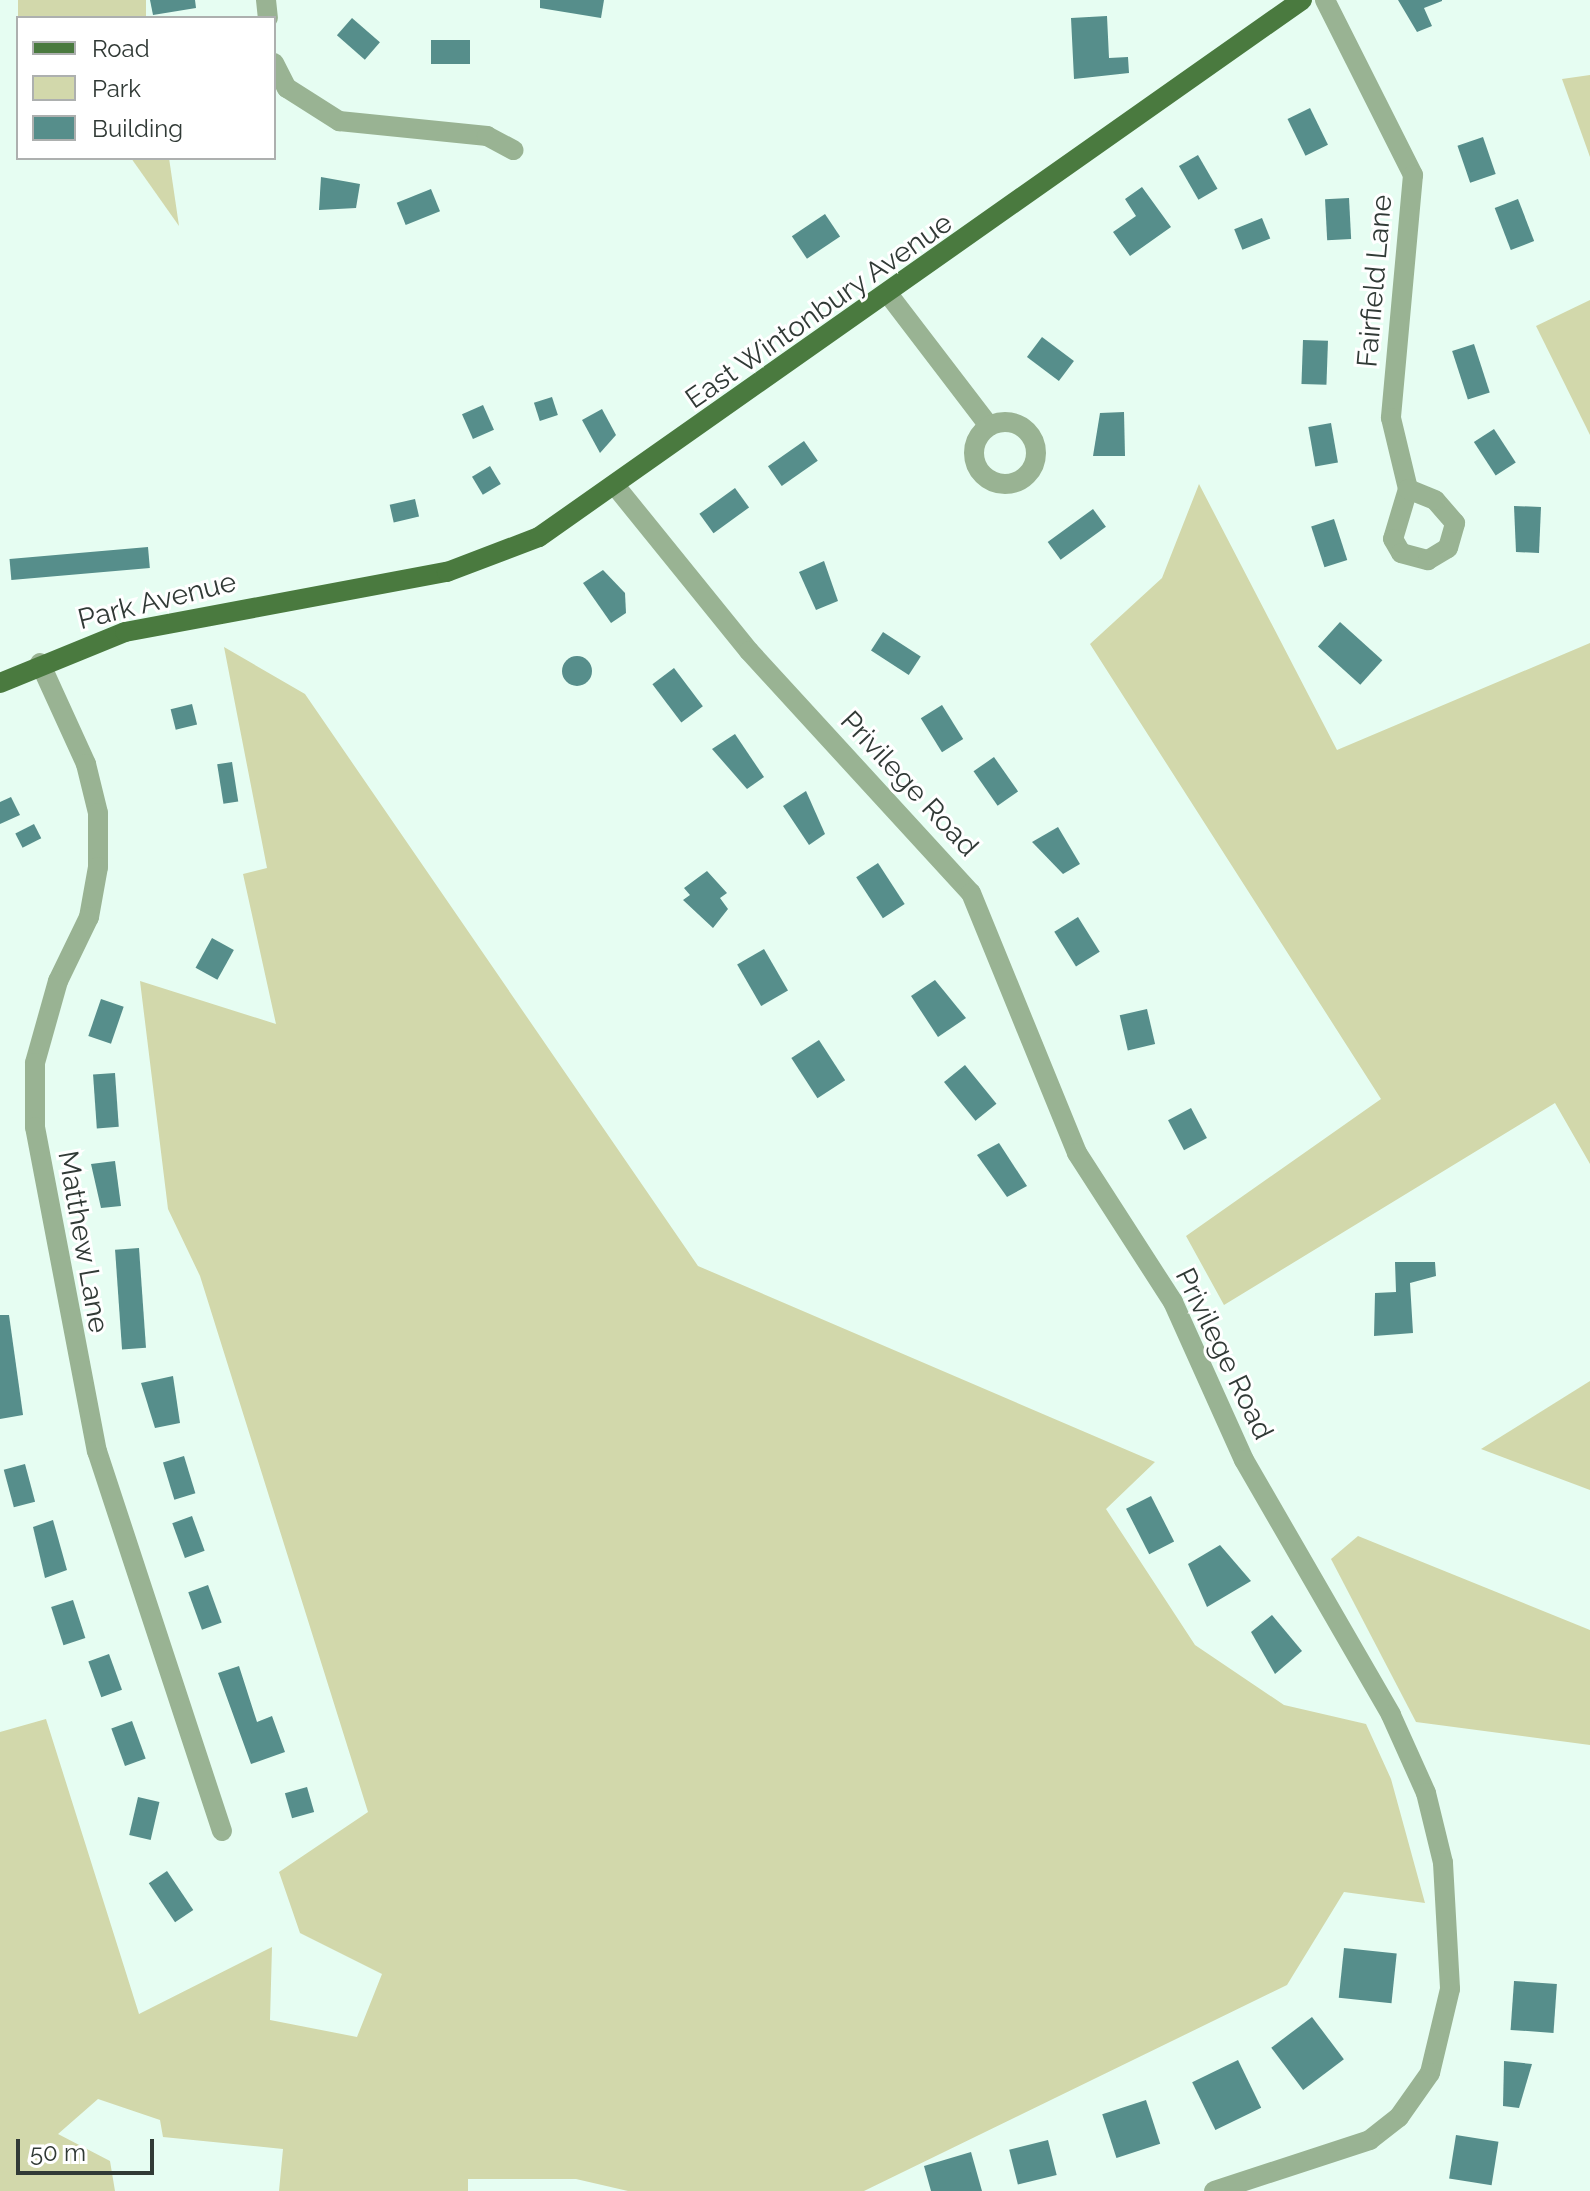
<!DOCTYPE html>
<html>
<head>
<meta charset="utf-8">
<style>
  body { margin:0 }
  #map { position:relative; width:1590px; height:2191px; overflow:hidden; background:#e6fdf2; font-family:Raleway,sans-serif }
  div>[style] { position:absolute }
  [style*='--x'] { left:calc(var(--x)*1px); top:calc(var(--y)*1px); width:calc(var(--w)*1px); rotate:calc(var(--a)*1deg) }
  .green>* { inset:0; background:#d2d8ab; transform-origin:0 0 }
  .building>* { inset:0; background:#568e8b; transform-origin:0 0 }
  .round { border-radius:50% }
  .minor>* { height:20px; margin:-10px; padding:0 10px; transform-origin:10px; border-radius:10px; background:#99b393 }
  .minor>.ring { margin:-10px; padding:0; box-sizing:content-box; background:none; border:20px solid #99b393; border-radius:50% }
  .major>* { height:20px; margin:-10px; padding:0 10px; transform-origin:10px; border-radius:10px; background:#4a7a3f }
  span { translate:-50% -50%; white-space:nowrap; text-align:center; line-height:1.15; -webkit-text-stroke:6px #fff; paint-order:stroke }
  .street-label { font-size:28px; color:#313a36 }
  .legend { position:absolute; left:16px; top:16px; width:260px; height:144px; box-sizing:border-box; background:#fff; border:2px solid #adb0af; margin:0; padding:10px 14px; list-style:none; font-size:24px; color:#313a36 }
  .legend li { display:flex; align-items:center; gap:16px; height:40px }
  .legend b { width:40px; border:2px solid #adb0af }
  .scale { position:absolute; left:16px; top:2139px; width:138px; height:36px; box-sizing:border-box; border:4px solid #313a36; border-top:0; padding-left:10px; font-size:24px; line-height:28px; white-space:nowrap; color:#313a36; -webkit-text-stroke:6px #fff; paint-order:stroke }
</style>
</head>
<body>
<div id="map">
  <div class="green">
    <i style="left:18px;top:0;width:128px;height:22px"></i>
    <i style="clip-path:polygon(1590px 75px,1590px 157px,1562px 79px)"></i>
    <i style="clip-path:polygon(131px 158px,169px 158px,179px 226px)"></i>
    <i style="clip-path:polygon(1590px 300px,1590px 435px,1536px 326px)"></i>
    <i style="clip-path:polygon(1199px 484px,1337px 750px,1590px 643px,1590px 1164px,1555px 1103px,1224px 1305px,1186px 1236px,1381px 1099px,1090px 644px,1162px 578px)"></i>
    <i style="clip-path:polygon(224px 647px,305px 694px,698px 1266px,1155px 1462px,1106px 1509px,1195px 1645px,1284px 1705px,1366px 1724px,1391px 1779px,1425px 1903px,1344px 1892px,1287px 1985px,864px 2191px,628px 2191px,576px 2179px,468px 2179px,468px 2191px,279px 2191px,283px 2149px,163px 2137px,160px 2120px,98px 2099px,58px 2134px,110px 2161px,115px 2191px,0 2191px,0 1732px,46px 1719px,139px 2014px,272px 1947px,270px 2020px,357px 2037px,382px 1974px,300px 1933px,279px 1872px,368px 1812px,200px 1276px,168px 1209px,140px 981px,276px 1024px,243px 874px,267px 868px)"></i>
    <i style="clip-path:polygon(1590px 1381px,1590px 1490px,1481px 1449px)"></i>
    <i style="clip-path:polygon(1358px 1536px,1590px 1630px,1590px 1745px,1416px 1722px,1331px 1559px)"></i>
  </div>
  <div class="building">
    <i style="clip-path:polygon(150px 0,195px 0,196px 8px,153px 15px)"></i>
    <i style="clip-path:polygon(540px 0,604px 0,601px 18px,540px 8px)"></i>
    <i style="clip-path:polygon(1398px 0,1442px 0,1442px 1px,1424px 8px,1432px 26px,1417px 32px)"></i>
    <i style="clip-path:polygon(1107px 16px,1109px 58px,1128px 57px,1129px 73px,1074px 79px,1071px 18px)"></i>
    <i style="left:352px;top:18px;width:37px;height:23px;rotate:41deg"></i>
    <i style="left:431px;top:40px;width:39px;height:24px"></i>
    <i style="left:1310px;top:108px;width:41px;height:25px;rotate:64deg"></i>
    <i style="left:1483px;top:137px;width:39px;height:27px;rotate:71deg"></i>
    <i style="left:1198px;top:155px;width:39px;height:22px;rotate:60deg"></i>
    <i style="clip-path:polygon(321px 177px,360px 184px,356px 208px,319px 210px)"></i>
    <i style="clip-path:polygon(1142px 187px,1171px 227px,1130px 256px,1113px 232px,1136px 216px,1125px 199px)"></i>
    <i style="left:431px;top:189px;width:24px;height:37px;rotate:68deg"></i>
    <i style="left:1349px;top:198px;width:41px;height:24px;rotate:87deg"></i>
    <i style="left:1518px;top:199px;width:45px;height:25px;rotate:69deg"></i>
    <i style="left:825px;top:214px;width:27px;height:40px;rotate:56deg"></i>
    <i style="left:1262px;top:218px;width:22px;height:30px;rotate:68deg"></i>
    <i style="left:1042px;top:337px;width:40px;height:25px;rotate:37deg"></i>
    <i style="left:1303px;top:340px;width:25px;height:44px;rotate:2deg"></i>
    <i style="left:1474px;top:344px;width:51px;height:23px;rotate:72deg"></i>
    <i style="left:552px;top:397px;width:19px;height:19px;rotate:72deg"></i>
    <i style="left:483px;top:405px;width:27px;height:23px;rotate:66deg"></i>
    <i style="clip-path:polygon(602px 409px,616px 435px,600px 453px,582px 420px)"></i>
    <i style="clip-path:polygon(1124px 412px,1125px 456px,1093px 456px,1100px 413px)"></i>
    <i style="left:1331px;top:423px;width:40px;height:23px;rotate:80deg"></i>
    <i style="left:1494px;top:429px;width:40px;height:24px;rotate:57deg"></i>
    <i style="left:804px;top:441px;width:24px;height:44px;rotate:55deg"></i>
    <i style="left:490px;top:466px;width:21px;height:21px;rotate:59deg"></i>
    <i style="left:735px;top:488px;width:24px;height:44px;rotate:54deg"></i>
    <i style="left:415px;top:499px;width:18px;height:26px;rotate:77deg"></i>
    <i style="clip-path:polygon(1514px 506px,1541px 507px,1539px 553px,1516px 552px)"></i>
    <i style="left:1093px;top:509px;width:22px;height:56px;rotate:54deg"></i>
    <i style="left:1334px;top:519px;width:43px;height:24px;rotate:72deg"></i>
    <i style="left:148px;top:547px;width:21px;height:139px;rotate:85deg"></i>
    <i style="clip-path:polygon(824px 561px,838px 601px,816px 610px,799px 572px)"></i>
    <i style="clip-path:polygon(603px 570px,625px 593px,626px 613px,611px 623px,583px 583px)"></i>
    <i style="left:1340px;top:622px;width:57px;height:33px;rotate:42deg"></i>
    <i style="left:883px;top:632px;width:45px;height:22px;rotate:33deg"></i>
    <i class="round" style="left:562px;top:656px;width:30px;height:30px"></i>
    <i style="left:674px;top:668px;width:48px;height:27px;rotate:53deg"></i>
    <i style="left:192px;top:704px;width:21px;height:22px;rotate:76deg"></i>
    <i style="left:942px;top:705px;width:40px;height:25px;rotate:58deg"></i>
    <i style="clip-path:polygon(735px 734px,764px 777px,747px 789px,712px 749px)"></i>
    <i style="left:994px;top:757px;width:42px;height:25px;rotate:55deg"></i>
    <i style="left:232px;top:762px;width:40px;height:15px;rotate:81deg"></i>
    <i style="clip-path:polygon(806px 791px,825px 834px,809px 845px,783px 806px)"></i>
    <i style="clip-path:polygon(11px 797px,20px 815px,0 824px,0 802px)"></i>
    <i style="left:34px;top:824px;width:16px;height:21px;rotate:63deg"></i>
    <i style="clip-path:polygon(1058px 827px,1080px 864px,1063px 874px,1032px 842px)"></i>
    <i style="left:878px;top:863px;width:49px;height:26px;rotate:57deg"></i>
    <i style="clip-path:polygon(707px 871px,727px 893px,720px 898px,728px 909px,713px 928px,683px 900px,690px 895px,684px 888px)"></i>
    <i style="left:1078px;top:917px;width:41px;height:28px;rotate:58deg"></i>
    <i style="left:212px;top:938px;width:25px;height:34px;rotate:29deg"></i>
    <i style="left:764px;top:949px;width:48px;height:31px;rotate:60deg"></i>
    <i style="clip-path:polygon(935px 980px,966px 1018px,938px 1037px,911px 996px)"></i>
    <i style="left:101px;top:999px;width:24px;height:39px;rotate:19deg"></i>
    <i style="left:1147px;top:1009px;width:36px;height:28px;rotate:77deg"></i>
    <i style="left:819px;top:1040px;width:48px;height:33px;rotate:57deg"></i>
    <i style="left:965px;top:1065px;width:50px;height:27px;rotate:51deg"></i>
    <i style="left:115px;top:1073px;width:54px;height:22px;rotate:86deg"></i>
    <i style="left:1191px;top:1108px;width:34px;height:26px;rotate:62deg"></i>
    <i style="clip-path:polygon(999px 1143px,1027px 1186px,1007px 1197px,977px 1155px)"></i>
    <i style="clip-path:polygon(115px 1161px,121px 1206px,101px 1208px,91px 1164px)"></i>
    <i style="left:139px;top:1248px;width:100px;height:24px;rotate:86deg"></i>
    <i style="clip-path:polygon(1395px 1262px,1435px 1262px,1436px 1276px,1410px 1283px,1413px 1333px,1374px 1336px,1375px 1293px,1396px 1292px)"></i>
    <i style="clip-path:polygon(0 1315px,9px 1315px,23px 1415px,0 1419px)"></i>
    <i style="clip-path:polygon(173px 1376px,180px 1423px,155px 1428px,141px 1383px)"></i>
    <i style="left:184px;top:1456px;width:39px;height:22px;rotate:73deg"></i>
    <i style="left:25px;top:1464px;width:39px;height:22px;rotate:75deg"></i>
    <i style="left:1151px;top:1496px;width:51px;height:28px;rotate:63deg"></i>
    <i style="left:192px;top:1516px;width:37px;height:21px;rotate:70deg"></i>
    <i style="clip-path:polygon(53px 1520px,67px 1570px,45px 1578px,33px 1527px)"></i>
    <i style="clip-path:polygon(1220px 1545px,1251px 1581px,1207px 1607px,1188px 1564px)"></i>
    <i style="left:208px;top:1585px;width:40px;height:21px;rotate:70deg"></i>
    <i style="left:73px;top:1600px;width:40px;height:23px;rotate:72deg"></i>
    <i style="clip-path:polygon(1272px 1615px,1302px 1651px,1275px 1674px,1251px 1632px)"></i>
    <i style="left:109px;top:1654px;width:38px;height:22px;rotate:70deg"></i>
    <i style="clip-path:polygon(239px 1666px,257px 1722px,272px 1716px,285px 1752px,251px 1764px,218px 1673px)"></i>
    <i style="left:132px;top:1721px;width:40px;height:22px;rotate:70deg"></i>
    <i style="left:307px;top:1787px;width:26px;height:23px;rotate:74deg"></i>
    <i style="left:138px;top:1797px;width:22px;height:39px;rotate:13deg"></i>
    <i style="left:167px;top:1871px;width:47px;height:22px;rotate:56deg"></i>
    <i style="left:1344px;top:1948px;width:53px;height:50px;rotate:6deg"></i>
    <i style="left:1514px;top:1981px;width:43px;height:49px;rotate:4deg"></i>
    <i style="left:1312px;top:2017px;width:53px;height:51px;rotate:53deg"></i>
    <i style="left:1238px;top:2060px;width:53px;height:51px;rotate:64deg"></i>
    <i style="clip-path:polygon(1504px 2061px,1532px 2064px,1519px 2108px,1503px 2106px)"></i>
    <i style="left:1146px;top:2100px;width:46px;height:46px;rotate:72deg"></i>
    <i style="left:1456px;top:2135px;width:43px;height:44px;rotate:9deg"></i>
    <i style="left:1048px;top:2140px;width:36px;height:40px;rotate:76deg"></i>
    <i style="clip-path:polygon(971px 2152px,982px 2191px,931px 2191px,924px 2166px)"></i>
  </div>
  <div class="minor">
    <i style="--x:266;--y:0;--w:18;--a:84"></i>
    <i style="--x:1325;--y:0;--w:196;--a:63.3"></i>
    <i style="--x:1413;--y:175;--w:244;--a:95.2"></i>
    <i style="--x:1391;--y:418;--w:73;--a:76.5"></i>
    <i style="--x:1408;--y:489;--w:52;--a:106.7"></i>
    <i style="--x:1393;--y:539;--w:16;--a:60"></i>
    <i style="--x:1401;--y:553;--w:28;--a:15"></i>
    <i style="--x:1428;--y:560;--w:23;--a:-31"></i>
    <i style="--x:1448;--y:548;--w:26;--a:-74"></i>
    <i style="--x:1455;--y:523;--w:30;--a:-131"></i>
    <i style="--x:1435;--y:500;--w:29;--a:-158"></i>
    <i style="--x:274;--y:63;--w:28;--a:63"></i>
    <i style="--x:287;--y:88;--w:62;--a:32.4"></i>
    <i style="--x:339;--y:121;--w:149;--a:5.8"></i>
    <i style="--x:487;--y:136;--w:30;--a:28"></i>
    <i style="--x:889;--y:295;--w:165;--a:52.6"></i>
    <i class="ring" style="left:974px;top:422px;width:42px;height:42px"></i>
    <i style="--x:617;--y:488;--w:210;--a:51"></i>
    <i style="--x:749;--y:651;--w:328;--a:47.5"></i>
    <i style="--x:971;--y:893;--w:281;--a:67.8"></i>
    <i style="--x:1077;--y:1153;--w:177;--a:57.2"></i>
    <i style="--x:1173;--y:1302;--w:173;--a:65.8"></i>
    <i style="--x:1244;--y:1460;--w:294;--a:60"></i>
    <i style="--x:1391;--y:1715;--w:85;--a:65.8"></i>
    <i style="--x:1426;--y:1793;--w:72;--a:76.3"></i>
    <i style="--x:1443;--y:1863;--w:126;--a:86.8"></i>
    <i style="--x:1450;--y:1989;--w:86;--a:103.4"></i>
    <i style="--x:1430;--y:2073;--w:54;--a:125.2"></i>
    <i style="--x:1399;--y:2117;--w:37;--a:142"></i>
    <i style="--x:1370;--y:2140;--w:164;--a:161.9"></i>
    <i style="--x:40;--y:663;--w:111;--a:65.5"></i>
    <i style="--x:86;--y:764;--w:50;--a:76.2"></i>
    <i style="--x:98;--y:813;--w:54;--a:90"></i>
    <i style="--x:98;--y:867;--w:51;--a:100.2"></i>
    <i style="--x:89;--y:917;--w:71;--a:115.8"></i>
    <i style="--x:58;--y:981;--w:85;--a:105.7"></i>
    <i style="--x:35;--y:1063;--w:64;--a:90"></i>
    <i style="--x:35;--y:1127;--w:330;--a:79.2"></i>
    <i style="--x:97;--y:1451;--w:400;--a:71.8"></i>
  </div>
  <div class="major">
    <i style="--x:0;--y:683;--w:135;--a:-22.2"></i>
    <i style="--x:125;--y:632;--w:328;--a:-10.6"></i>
    <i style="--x:447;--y:572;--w:98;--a:-20.8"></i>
    <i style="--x:539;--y:537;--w:933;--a:-35.14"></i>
  </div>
  <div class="street-label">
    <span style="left:1375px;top:281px;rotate:-85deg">Fairfield Lane</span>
    <span style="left:819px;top:311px;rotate:-35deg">East Wintonbury Avenue</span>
    <span style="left:157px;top:601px;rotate:-14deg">Park Avenue</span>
    <span style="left:909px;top:784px;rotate:47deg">Privilege Road</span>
    <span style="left:83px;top:1242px;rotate:80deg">Matthew Lane</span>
    <span style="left:1224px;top:1354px;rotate:64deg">Privilege Road</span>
  </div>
  <ul class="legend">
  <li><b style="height:10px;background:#4a7a3f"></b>Road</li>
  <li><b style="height:22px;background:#d2d8ab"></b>Park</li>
  <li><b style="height:22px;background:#568e8b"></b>Building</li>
  </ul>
  <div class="scale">50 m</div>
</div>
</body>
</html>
